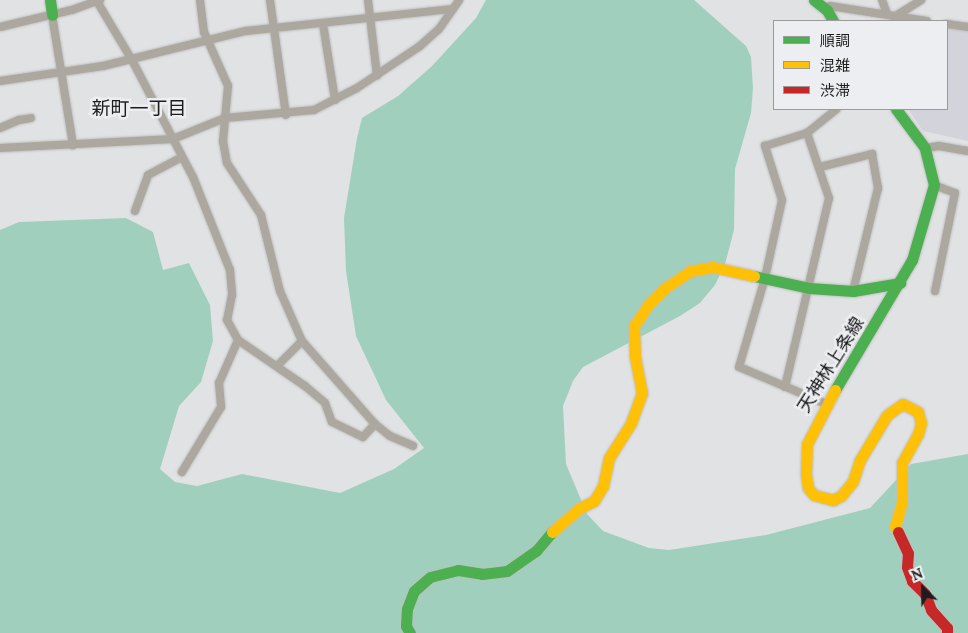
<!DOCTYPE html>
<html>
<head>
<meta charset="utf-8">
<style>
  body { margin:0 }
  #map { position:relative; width:968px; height:633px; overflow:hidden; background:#e1e2e3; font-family:Lora,"Noto Sans JP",serif }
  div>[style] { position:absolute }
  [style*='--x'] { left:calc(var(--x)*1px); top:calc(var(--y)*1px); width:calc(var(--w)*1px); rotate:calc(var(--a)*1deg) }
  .built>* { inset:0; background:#d3d4db }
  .forest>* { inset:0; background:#a0d0bd }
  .roads { filter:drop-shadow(0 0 1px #bebfc0) drop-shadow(0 0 1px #bebfc0) }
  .street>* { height:8px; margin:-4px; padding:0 4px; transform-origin:4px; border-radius:4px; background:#aca89f }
  .fast>* { height:11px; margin:-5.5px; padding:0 5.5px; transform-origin:5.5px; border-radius:5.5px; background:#4caf50 }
  .slow>* { height:11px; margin:-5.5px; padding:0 5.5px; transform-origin:5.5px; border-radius:5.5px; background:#ffc107 }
  .jam>* { height:11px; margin:-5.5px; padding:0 5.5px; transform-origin:5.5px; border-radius:5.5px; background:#c62828 }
  span { translate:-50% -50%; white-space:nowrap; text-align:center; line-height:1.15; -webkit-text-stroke:5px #edeef1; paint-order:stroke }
  .street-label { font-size:18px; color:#1d1d1e }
  .neighbourhood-label { font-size:19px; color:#1d1d1e }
  .legend { position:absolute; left:773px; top:20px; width:175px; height:90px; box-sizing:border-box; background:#edeef1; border:1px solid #9a9a9d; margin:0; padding:6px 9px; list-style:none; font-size:15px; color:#1d1d1e }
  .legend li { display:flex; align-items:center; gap:10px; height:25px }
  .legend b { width:25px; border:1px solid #9a9a9d }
  .north { position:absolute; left:898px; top:563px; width:50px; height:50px; -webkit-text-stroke:4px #edeef1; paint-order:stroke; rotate:337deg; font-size:14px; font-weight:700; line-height:20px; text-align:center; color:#1d1d1e }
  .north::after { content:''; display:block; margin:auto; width:18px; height:22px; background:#1d1d1e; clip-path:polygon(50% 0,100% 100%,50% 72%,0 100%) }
</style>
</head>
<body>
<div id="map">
  <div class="built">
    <i style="clip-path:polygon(947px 28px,968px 30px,968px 141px,923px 131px,908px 109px,947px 109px)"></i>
  </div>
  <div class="forest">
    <i style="clip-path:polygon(486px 0,694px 0,746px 46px,751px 57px,753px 88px,751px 113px,735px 169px,734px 230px,725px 264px,715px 285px,700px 303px,680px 316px,583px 367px,573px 381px,563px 406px,566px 464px,587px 514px,603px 531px,649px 548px,669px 550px,766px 535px,870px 508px,911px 464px,968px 454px,968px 633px,0 633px,0 230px,19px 222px,126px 218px,153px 232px,163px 270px,189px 263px,210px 305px,213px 341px,201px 382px,179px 406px,160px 469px,175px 482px,197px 486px,242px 474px,340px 493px,394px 469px,424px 448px,386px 400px,356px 336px,346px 271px,344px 218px,357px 138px,362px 118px,398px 96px,432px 66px,476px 18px)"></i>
  </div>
  <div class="roads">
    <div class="street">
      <i style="--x:200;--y:0;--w:32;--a:83"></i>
      <i style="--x:204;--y:32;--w:59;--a:66"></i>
      <i style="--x:228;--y:86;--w:55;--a:95.2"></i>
      <i style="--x:223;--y:141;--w:22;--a:80"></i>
      <i style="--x:227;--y:163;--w:62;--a:56.8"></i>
      <i style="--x:261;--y:215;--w:78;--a:76"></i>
      <i style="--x:280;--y:291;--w:55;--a:66.3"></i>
      <i style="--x:302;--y:341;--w:111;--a:48.7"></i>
      <i style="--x:375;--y:424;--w:19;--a:39"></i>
      <i style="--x:390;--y:436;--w:25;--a:23"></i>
      <i style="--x:270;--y:0;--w:116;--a:82.1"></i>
      <i style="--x:368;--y:0;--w:76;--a:83.2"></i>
      <i style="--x:882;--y:0;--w:15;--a:70"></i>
      <i style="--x:98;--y:3;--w:66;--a:59.2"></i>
      <i style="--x:132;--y:60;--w:132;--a:62.5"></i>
      <i style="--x:193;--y:177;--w:100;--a:68.3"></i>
      <i style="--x:230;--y:270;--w:25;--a:85"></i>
      <i style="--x:232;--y:295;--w:25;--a:101"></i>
      <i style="--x:227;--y:320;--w:23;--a:61"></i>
      <i style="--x:238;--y:340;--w:47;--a:113.8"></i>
      <i style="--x:219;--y:383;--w:24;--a:85"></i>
      <i style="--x:221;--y:407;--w:76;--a:121"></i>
      <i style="--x:827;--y:10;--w:5;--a:-53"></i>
      <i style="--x:830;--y:6;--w:98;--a:8.8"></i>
      <i style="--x:52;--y:15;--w:132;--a:80.8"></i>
      <i style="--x:894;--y:17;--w:32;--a:-32"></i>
      <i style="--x:323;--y:24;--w:77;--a:81"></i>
      <i style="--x:947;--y:24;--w:21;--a:8"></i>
      <i style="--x:0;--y:27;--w:74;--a:-13.3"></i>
      <i style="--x:72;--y:10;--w:30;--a:-20"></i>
      <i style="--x:0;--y:81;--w:104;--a:-8.3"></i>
      <i style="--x:103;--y:66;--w:147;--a:-13.8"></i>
      <i style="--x:246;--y:31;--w:208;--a:-6.1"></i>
      <i style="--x:0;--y:128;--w:21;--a:-23"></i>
      <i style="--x:19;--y:120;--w:12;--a:-9"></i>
      <i style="--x:0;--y:148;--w:173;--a:-3"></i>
      <i style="--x:173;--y:139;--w:56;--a:-22"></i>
      <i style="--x:225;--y:118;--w:89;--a:-5.1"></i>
      <i style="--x:314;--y:110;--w:48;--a:-27.1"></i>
      <i style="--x:357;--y:88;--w:76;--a:-33.7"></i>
      <i style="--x:420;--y:46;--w:25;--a:-42"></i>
      <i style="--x:439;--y:29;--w:35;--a:-55"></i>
      <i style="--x:925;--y:148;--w:14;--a:-8"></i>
      <i style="--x:939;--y:146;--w:29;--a:10"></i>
      <i style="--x:820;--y:167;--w:54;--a:-14"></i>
      <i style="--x:872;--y:154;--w:35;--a:80"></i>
      <i style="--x:878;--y:188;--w:106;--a:103.6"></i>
      <i style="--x:934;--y:185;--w:22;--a:21"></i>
      <i style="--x:955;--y:193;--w:100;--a:101.5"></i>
      <i style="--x:135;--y:211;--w:38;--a:-70"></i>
      <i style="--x:148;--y:175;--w:38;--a:-28"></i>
      <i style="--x:238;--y:340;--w:81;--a:34.5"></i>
      <i style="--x:305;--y:386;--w:26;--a:40"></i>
      <i style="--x:325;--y:403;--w:20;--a:70"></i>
      <i style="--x:332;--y:422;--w:34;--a:26"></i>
      <i style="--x:363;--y:437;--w:18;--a:-47"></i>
      <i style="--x:278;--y:365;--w:34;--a:-45"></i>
      <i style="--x:785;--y:387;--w:194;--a:-76.9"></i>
      <i style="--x:829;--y:198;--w:69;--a:-108.7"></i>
      <i style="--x:824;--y:403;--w:92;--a:-157"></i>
      <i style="--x:739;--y:367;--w:93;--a:-73.7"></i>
      <i style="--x:765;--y:278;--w:80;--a:-77.7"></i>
      <i style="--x:782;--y:200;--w:57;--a:-107.5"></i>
      <i style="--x:765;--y:146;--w:44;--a:-17.2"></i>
      <i style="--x:807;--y:133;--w:38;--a:-39"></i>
    </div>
    <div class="fast">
      <i style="--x:50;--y:0;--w:15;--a:82"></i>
      <i style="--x:814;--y:0;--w:16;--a:38"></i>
      <i style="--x:827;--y:10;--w:13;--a:61"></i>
      <i style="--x:754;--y:276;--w:56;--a:12.3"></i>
      <i style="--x:809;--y:288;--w:44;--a:3.9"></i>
      <i style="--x:853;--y:291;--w:48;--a:-9.7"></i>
      <i style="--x:835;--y:390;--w:151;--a:-59.4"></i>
      <i style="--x:912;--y:260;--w:78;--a:-73.7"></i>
      <i style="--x:934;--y:185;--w:38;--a:-104"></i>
      <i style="--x:925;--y:148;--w:49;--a:-126.6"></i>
      <i style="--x:410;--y:633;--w:8;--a:-120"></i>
      <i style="--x:406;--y:626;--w:17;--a:-87"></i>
      <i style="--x:407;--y:609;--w:19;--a:-69"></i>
      <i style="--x:414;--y:591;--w:21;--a:-41"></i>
      <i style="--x:430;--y:577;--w:29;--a:-14"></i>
      <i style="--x:458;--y:570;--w:24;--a:9"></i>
      <i style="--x:482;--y:574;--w:25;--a:-7"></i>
      <i style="--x:507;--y:571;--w:35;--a:-35"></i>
      <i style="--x:536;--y:551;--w:25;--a:-50"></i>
    </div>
    <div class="slow">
      <i style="--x:835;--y:390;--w:61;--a:117.4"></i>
      <i style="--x:807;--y:444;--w:30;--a:92"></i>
      <i style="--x:806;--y:474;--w:14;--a:82"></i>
      <i style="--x:808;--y:488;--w:9;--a:49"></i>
      <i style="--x:814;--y:495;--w:20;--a:15"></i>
      <i style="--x:833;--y:500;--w:9;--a:-27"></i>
      <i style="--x:841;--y:496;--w:19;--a:-51"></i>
      <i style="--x:853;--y:481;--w:22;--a:-72"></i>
      <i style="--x:860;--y:460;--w:52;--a:-59"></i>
      <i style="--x:887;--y:415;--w:19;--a:-35"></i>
      <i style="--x:903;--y:404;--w:17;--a:28"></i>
      <i style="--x:918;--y:412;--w:11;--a:75"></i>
      <i style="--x:921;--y:423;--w:11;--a:105"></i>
      <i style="--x:918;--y:434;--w:33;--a:119"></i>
      <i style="--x:902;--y:463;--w:39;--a:90"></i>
      <i style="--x:902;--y:502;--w:25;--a:106"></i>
      <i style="--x:895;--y:526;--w:7;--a:63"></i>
      <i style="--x:552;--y:532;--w:35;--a:-41"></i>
      <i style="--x:578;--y:509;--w:18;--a:-27"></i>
      <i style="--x:594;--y:501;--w:17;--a:-59"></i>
      <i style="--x:603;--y:486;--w:29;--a:-78"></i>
      <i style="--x:609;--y:458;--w:41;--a:-57.8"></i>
      <i style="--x:631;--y:423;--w:32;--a:-70"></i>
      <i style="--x:642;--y:393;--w:38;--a:-101"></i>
      <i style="--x:635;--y:356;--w:30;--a:-92"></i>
      <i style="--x:634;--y:326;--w:25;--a:-56"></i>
      <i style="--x:648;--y:305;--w:24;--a:-45"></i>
      <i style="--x:665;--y:288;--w:30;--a:-34"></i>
      <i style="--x:690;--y:271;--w:23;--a:-10"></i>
      <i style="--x:713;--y:267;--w:42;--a:12.4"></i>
    </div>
    <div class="jam">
      <i style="--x:898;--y:532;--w:23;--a:65"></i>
      <i style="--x:908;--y:553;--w:14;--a:94"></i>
      <i style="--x:907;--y:567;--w:15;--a:70"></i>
      <i style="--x:912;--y:581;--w:18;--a:45"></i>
      <i style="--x:925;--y:594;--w:17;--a:69"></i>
      <i style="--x:931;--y:610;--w:24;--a:48"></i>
      <i style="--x:947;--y:628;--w:5;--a:90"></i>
    </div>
  </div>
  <div class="street-label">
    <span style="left:831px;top:365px;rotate:-58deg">天神林上条線</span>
  </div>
  <div class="neighbourhood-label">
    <span style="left:139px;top:109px">新町一丁目</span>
  </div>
  <ul class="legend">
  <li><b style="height:6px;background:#4caf50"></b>順調</li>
  <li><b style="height:6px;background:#ffc107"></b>混雑</li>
  <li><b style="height:6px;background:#c62828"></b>渋滞</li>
  </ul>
  <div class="north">N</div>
</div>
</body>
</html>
